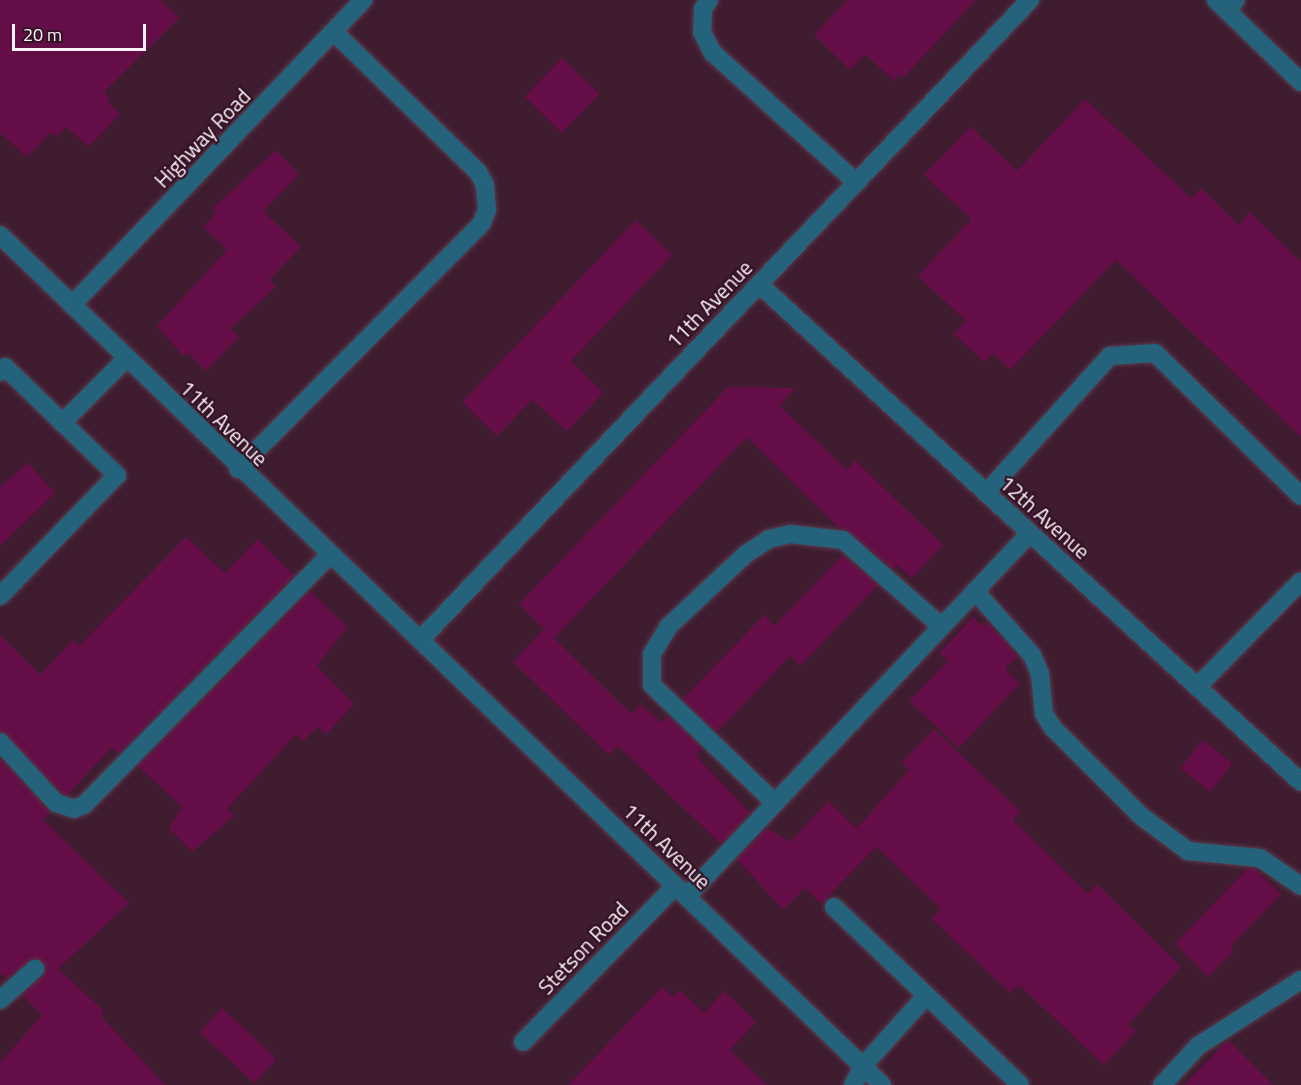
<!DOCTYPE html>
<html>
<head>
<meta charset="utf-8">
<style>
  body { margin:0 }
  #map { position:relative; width:1301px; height:1085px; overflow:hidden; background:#3f1c30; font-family:"Titillium Web",sans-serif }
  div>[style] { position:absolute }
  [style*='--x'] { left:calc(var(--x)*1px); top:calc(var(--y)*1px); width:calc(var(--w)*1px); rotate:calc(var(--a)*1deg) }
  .building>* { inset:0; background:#650d46; transform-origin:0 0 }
  .roads { filter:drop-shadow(0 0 2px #593a4c) drop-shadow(0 0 2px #593a4c) }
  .service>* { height:18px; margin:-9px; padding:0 9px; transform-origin:9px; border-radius:9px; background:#24637b }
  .minor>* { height:18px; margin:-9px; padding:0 9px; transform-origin:9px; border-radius:9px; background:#24637b }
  span { translate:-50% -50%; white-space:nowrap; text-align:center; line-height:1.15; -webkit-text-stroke:4.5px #341226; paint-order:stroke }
  .street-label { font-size:21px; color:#fcf2f7 }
  .scale { position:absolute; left:12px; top:24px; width:134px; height:27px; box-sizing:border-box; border:3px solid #fcf2f7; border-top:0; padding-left:8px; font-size:18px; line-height:21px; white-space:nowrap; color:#fcf2f7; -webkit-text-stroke:4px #341226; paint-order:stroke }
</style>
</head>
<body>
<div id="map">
  <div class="building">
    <i style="clip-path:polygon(0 0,161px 0,179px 18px,104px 92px,110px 98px,107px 102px,120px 114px,89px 147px,66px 127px,57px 137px,51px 132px,27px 157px,0 133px)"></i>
    <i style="clip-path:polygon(847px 0,976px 0,903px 78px,899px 74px,894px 81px,865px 54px,850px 70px,814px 35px)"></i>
    <i style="left:562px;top:58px;width:52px;height:54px;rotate:44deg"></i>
    <i style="clip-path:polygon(1085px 99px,1191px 198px,1201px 188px,1238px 225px,1250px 212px,1301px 262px,1301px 437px,1116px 260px,1010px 370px,993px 353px,984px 362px,954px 334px,966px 321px,918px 276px,971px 219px,924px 175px,971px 127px,1017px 171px)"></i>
    <i style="clip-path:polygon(276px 150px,299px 174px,263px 211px,301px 247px,269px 280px,276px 287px,230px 329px,239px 337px,206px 371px,188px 353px,183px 356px,157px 326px,227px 250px,203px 227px,217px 212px,213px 208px)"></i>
    <i style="clip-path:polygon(636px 220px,672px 255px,571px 361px,603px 393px,567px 431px,532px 400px,497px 436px,462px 402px)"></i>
    <i style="clip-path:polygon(728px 387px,795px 388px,780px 406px,847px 470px,855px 460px,943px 545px,912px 578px,898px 565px,893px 569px,850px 532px,839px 528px,747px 437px,554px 638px,631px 714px,641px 704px,661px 723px,668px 716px,702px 748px,695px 755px,750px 813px,721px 844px,618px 746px,609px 755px,513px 662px,544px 629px,519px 604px)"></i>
    <i style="clip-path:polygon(28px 463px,55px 493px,0 546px,0 487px)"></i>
    <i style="clip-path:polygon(186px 537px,225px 573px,258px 539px,294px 576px,119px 753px,111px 748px,67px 795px,62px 793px,0 731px,0 635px,40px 675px,73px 640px,79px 646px)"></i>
    <i style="clip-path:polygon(843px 555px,878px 585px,800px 666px,790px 656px,717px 732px,683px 699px,764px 615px,774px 626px)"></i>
    <i style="clip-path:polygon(310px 591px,347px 627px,317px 666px,354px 704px,326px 735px,318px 727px,303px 741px,296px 734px,227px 809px,234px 816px,192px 852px,169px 828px,182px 807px,138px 766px)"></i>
    <i style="clip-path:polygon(973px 617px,982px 626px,986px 622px,1018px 656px,1005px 669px,1019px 684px,959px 748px,909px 701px,948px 661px,939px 653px)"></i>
    <i style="clip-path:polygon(934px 729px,1021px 812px,1013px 820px,1088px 894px,1097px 884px,1181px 967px,1128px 1025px,1136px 1031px,1104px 1065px,1019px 985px,1010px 993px,932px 919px,941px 909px,857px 828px,909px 770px,902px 762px)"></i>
    <i style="left:1202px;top:740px;width:38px;height:36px;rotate:37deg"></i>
    <i style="clip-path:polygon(0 759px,50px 812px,43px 820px,129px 903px,58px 969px,104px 1011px,100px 1015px,165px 1085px,0 1085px,0 1063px,42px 1015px,22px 995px,43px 977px,46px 967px,33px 958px,7px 979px,0 973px)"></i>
    <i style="clip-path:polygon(828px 801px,876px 847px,821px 904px,805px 888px,783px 910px,737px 859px,767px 828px,790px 842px)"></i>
    <i style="clip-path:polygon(1248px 868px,1255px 869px,1281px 894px,1230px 947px,1234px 951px,1208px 977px,1175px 944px)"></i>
    <i style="clip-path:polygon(662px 987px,673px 997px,680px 990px,704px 1013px,724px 991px,756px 1022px,730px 1050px,767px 1085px,568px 1085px)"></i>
    <i style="left:222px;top:1008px;width:75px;height:33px;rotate:43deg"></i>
    <i style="clip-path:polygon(1228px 1040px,1273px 1085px,1184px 1085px)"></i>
  </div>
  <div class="roads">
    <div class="service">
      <i style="--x:709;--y:0;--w:11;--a:124"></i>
      <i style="--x:703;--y:9;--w:23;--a:92"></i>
      <i style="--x:702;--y:32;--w:22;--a:63"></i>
      <i style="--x:712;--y:52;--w:194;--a:42.1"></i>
      <i style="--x:1227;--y:10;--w:13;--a:-48"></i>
      <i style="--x:0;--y:372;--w:7;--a:-45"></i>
      <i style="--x:5;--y:367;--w:156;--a:44"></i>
      <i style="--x:117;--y:475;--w:168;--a:134"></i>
      <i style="--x:62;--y:423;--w:91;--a:-45"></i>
      <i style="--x:238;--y:469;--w:346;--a:-45.2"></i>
      <i style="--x:482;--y:223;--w:14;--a:-69"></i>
      <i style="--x:487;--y:210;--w:25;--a:-95"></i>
      <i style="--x:485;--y:185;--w:15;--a:-118"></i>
      <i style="--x:478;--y:172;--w:199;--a:-135.8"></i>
      <i style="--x:986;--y:493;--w:185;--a:-47.9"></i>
      <i style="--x:1110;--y:356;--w:45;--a:-3.8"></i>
      <i style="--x:1155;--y:353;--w:204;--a:44.4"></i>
      <i style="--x:975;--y:591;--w:86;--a:48.3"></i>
      <i style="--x:1032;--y:655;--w:21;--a:67"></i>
      <i style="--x:1040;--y:674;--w:40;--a:84.3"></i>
      <i style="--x:1044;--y:714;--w:17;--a:57"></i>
      <i style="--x:1053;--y:728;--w:124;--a:45"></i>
      <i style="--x:1141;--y:816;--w:59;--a:36.7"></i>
      <i style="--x:1188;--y:851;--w:72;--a:5.6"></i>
      <i style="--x:1260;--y:858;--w:50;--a:34.3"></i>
      <i style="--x:1197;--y:687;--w:148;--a:-45.5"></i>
      <i style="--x:0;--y:742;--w:83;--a:47.4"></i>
      <i style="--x:56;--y:803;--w:19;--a:18"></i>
      <i style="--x:74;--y:809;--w:11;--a:-22"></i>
      <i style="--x:84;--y:805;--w:351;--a:-45.5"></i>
      <i style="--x:775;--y:803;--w:170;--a:-136.2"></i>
      <i style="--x:652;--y:685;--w:31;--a:-90"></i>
      <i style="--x:652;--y:654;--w:33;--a:-59"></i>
      <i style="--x:669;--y:626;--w:105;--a:-43.1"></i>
      <i style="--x:746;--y:554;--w:27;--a:-33"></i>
      <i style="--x:769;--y:539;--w:22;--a:-13"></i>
      <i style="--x:790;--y:534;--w:53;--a:6.5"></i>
      <i style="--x:843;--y:540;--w:130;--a:41.3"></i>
      <i style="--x:687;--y:896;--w:499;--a:-46.6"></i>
      <i style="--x:834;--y:907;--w:257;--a:43.7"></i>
      <i style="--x:853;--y:1085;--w:21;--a:-62"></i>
      <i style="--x:863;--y:1066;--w:94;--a:-48"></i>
      <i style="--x:1162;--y:1085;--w:53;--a:-47.3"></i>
      <i style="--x:1198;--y:1046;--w:122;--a:-32.7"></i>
    </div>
    <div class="minor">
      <i style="--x:1216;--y:0;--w:118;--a:44"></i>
      <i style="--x:0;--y:235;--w:1225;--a:43.94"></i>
      <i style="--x:759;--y:284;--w:736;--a:42.58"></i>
      <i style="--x:72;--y:305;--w:422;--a:-46.3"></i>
      <i style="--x:421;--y:639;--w:883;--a:-46.38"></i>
      <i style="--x:0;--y:1000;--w:47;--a:-41.5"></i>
      <i style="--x:523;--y:1042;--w:218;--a:-45.7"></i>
    </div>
  </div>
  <div class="street-label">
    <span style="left:202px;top:138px;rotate:-46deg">Highway Road</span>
    <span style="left:709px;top:304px;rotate:-46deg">11th Avenue</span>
    <span style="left:224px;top:423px;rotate:44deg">11th Avenue</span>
    <span style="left:1045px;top:517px;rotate:42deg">12th Avenue</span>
    <span style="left:667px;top:846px;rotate:44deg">11th Avenue</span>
    <span style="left:583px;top:948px;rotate:-46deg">Stetson Road</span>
  </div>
  <div class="scale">20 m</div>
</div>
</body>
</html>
